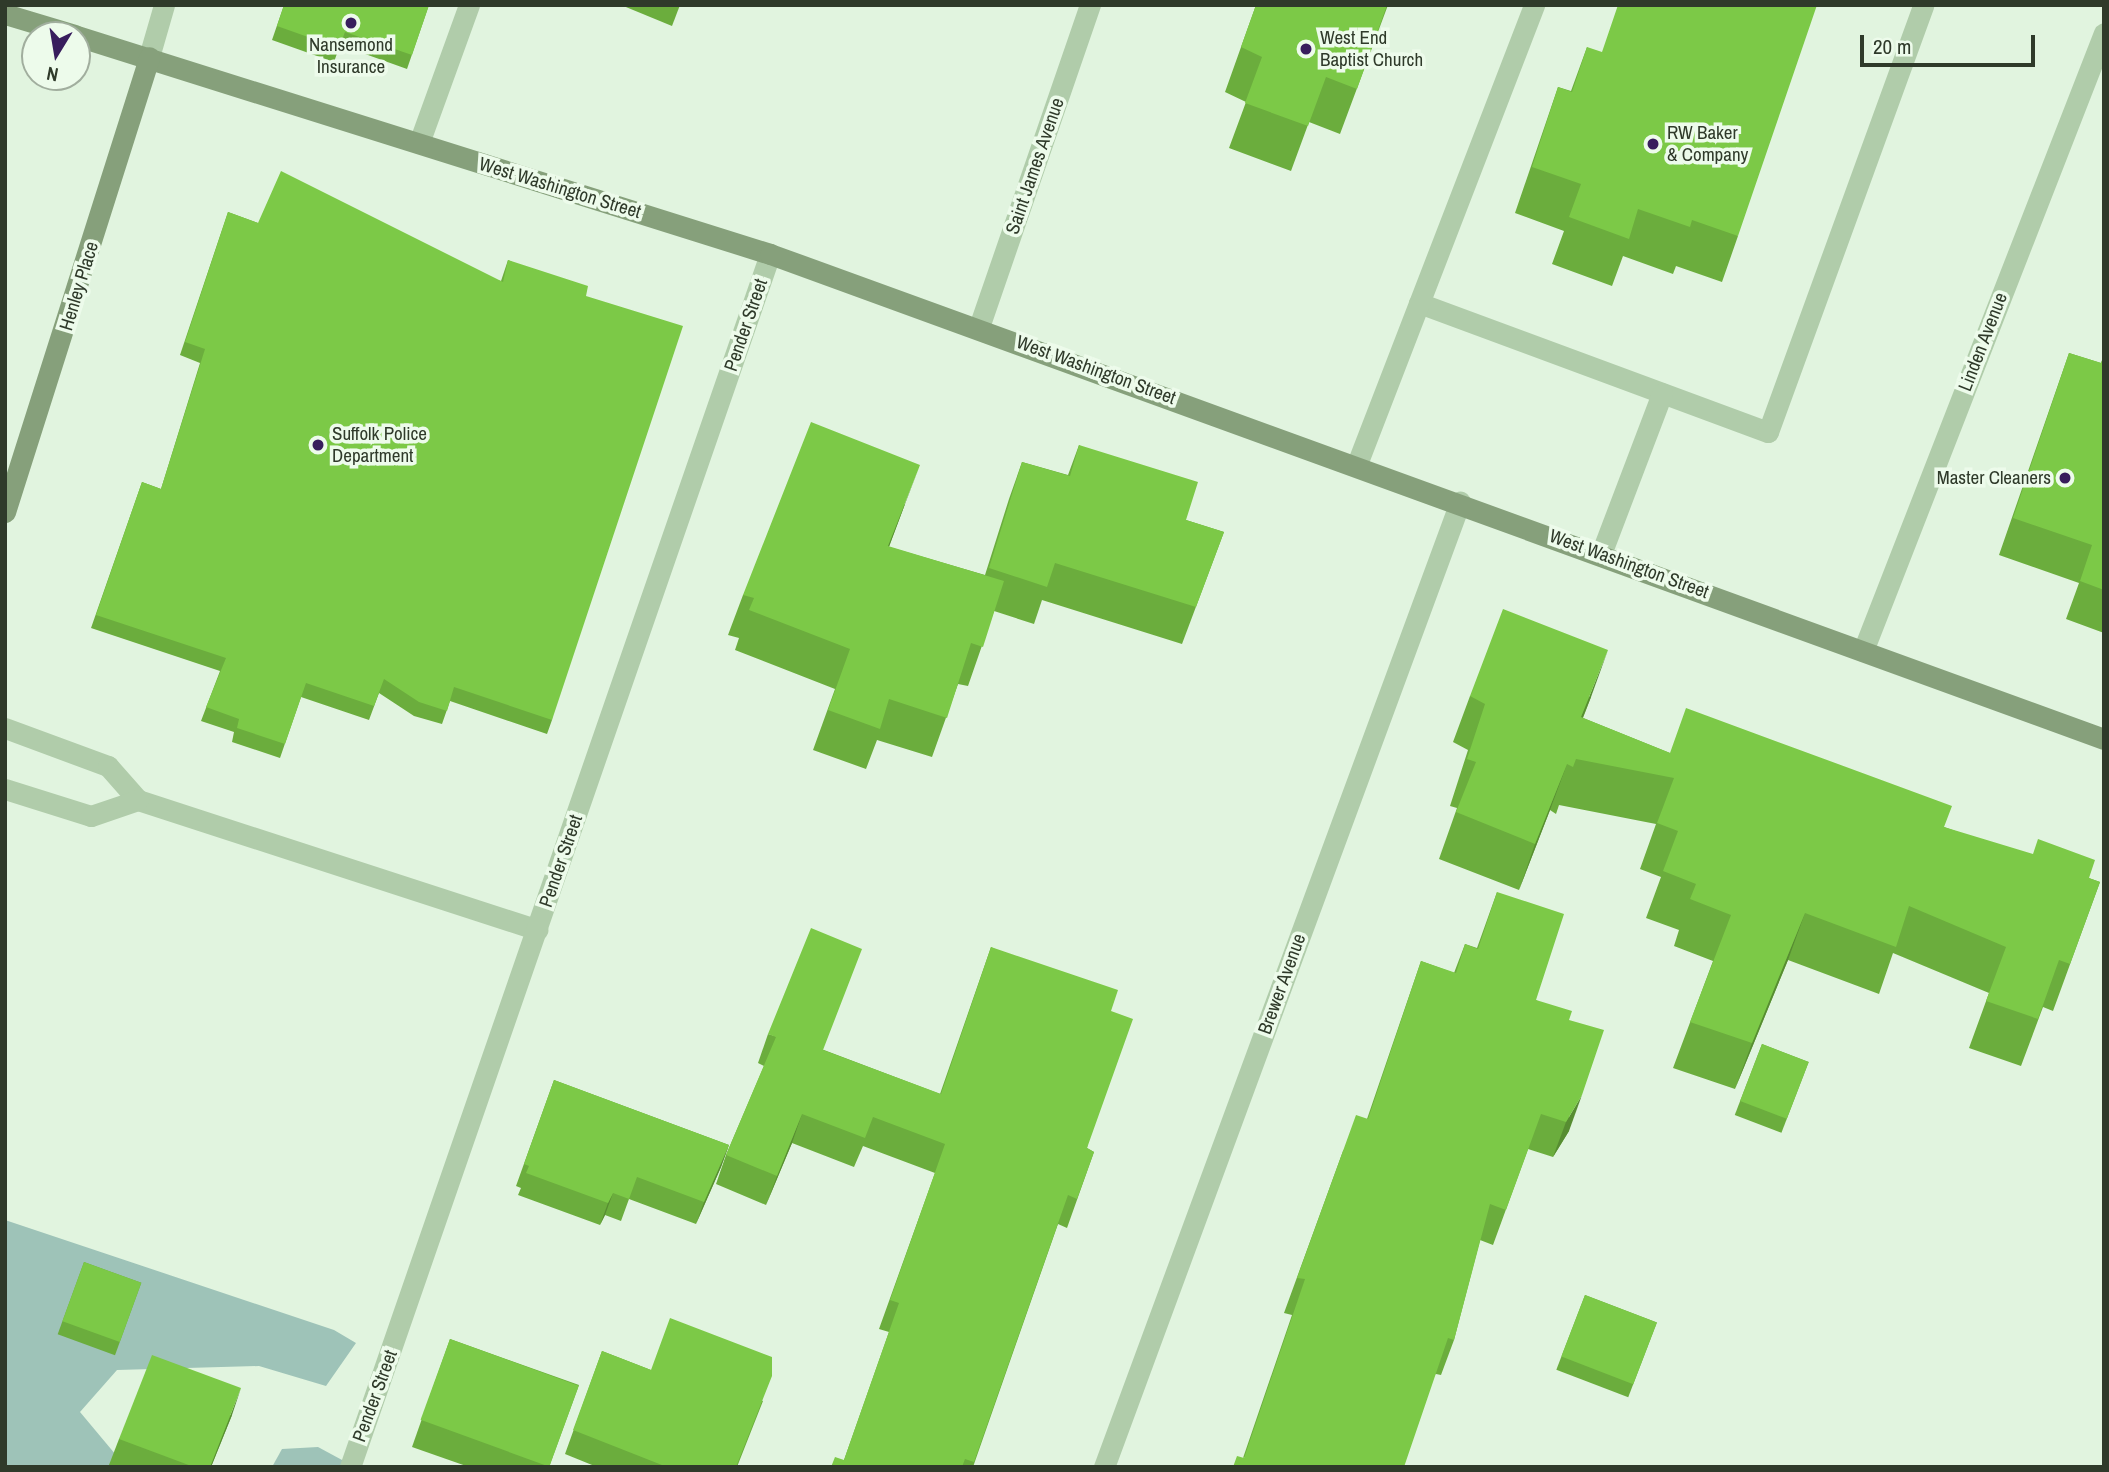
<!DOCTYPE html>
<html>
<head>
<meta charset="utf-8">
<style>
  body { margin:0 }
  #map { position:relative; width:2109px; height:1472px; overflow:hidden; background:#e1f4df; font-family:"Archivo Narrow",sans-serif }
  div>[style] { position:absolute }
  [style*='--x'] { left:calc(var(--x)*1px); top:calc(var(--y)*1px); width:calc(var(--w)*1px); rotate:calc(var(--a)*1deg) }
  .green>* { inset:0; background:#9ec3b8 }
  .lane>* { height:21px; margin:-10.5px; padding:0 10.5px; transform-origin:10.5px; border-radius:10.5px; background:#b0ccaa }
  .street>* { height:21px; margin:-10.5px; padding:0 10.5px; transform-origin:10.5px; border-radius:10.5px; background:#b0ccaa }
  .secondary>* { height:21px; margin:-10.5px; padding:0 10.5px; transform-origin:10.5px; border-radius:10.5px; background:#86a07b }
  .wall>* { inset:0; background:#6bad3d; transform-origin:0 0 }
  .shaded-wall>* { inset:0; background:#578d32 }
  .building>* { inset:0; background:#7cc947; transform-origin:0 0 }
  .dots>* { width:19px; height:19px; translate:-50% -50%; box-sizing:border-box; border:4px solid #edfbeb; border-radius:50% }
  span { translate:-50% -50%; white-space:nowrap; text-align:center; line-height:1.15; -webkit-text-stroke:7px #edfbeb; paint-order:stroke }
  .poi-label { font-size:19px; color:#2f3a2a }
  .left { translate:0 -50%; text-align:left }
  .right { translate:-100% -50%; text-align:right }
  .street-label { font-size:19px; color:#2f3a2a }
  .frame { position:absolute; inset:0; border:7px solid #2f3a2a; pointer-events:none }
  .north { position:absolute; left:21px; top:21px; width:70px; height:70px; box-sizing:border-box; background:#edfbeb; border:2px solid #a1ae9e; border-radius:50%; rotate:191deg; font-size:19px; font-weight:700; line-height:28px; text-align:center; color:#2f3a2a }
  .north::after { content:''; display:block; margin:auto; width:24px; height:32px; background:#381d5d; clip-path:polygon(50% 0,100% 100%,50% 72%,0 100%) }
  .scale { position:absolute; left:1860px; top:35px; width:175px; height:32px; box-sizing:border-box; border:4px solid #2f3a2a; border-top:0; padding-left:9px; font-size:21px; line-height:24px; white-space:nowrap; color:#2f3a2a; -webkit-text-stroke:5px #edfbeb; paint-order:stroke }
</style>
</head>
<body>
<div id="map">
  <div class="green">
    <i style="clip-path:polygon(5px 1220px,334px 1330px,356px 1343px,326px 1386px,259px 1366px,117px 1370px,80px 1412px,126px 1467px,5px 1467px)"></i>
    <i style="clip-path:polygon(318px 1447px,355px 1467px,272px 1467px,282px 1449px)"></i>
  </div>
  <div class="lane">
    <i style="--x:419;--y:143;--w:147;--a:-70.1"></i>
    <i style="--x:1419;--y:303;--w:372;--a:20.3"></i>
    <i style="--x:1768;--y:432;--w:454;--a:-70"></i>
    <i style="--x:1357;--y:464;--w:492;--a:-68.9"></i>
    <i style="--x:1601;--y:554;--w:172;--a:-69.2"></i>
    <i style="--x:5;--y:728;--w:110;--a:20.3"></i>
    <i style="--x:108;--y:766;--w:45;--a:48.6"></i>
    <i style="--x:138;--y:800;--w:420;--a:18"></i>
    <i style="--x:5;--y:789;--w:90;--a:17.4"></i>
    <i style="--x:91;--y:816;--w:50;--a:-18.8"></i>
  </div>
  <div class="street">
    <i style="--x:149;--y:57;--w:54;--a:-73.9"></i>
    <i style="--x:979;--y:327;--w:341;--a:-71"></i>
    <i style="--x:1863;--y:651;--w:663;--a:-68.7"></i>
    <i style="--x:350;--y:1467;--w:1284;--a:-70.9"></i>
    <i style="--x:1104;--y:1467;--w:1029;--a:-69.75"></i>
  </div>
  <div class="secondary">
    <i style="--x:5;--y:14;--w:73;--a:16.7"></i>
    <i style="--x:77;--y:36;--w:726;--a:17.46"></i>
    <i style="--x:770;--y:254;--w:1419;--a:19.98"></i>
    <i style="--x:5;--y:512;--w:477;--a:-72.4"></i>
  </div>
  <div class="wall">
    <i style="clip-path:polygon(284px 5px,429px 5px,407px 69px,340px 45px,334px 62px,272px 40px)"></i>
    <i style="clip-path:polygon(621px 5px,680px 5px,672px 26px)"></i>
    <i style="clip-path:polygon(1256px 5px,1388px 5px,1340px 134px,1309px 122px,1291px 171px,1229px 148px,1246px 102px,1225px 92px)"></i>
    <i style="clip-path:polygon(1587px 47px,1738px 236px,1722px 282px,1676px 266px,1673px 274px,1623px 256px,1612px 286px,1552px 264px,1564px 231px,1515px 213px,1558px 87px,1571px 91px)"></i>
    <i style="clip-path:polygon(228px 212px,258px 223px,501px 281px,508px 260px,586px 296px,552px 720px,547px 734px,450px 701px,442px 724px,414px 716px,379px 693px,369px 720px,301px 697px,280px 758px,232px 742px,234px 732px,201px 721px,220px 671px,91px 628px,142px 482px,161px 489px,200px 363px,180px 355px)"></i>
    <i style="clip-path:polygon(2069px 353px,2101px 363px,2104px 354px,2104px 633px,2066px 619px,2079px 583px,1999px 555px)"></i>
    <i style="clip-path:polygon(1079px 445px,1186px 520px,1224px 532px,1182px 644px,1042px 600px,1034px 624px,994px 611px,968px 686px,958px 684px,932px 757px,877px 740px,866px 769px,813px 750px,835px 689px,735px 650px,739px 638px,728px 635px,743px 595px,905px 504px,889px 547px,985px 575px,1009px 499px,1022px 462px,1068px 475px)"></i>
    <i style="clip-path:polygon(1470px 696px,1591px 697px,1583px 718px,1670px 753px,1944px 827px,2100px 882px,2053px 1011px,2043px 1007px,2021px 1066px,1969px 1048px,1989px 993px,1893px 953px,1879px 994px,1788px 960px,1735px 1089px,1673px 1068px,1713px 961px,1674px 946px,1679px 930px,1646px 918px,1661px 877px,1640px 869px,1656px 824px,1559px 805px,1556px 814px,1550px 810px,1519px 890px,1439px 859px,1457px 808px,1450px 806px,1468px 750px,1453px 742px)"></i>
    <i style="clip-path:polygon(1497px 892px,1536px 1000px,1569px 1020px,1569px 1131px,1553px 1157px,1528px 1149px,1493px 1245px,1480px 1240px,1454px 1340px,1441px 1375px,1436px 1374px,1243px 1458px,1292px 1315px,1284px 1313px,1343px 1151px,1367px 1119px,1421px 961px,1454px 973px,1465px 944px,1477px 948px)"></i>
    <i style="clip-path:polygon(991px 947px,1111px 1011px,1087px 1148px,1094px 1152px,1067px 1228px,1058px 1224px,973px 1467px,831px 1467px,844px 1460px,889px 1332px,879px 1329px,935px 1173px,863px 1146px,854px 1167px,792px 1143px,766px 1205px,716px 1184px,726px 1155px,764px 1066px,758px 1063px,768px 1034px,824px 1050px,940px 1094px)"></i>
    <i style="left:1762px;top:1044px;width:50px;height:76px;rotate:21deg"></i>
    <i style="clip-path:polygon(554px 1080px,729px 1145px,721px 1167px,696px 1224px,629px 1199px,621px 1221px,605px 1215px,600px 1225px,518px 1195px,521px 1188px,516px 1186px)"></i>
    <i style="left:84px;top:1262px;width:61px;height:77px;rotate:20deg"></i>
    <i style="left:1585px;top:1295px;width:77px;height:80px;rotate:21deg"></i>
    <i style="clip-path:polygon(450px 1339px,579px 1385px,549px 1467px,469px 1467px,412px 1447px)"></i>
    <i style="clip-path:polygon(602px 1351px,651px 1370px,763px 1401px,737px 1467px,597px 1467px,565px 1454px)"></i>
    <i style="clip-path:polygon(232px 1415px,211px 1467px,114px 1467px,109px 1465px,119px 1439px)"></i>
  </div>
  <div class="shaded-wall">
    <i style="clip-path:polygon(920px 465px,905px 504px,874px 586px,888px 546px)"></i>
    <i style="clip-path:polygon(1608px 650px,1591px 697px,1564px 764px,1581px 717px)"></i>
    <i style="clip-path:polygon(1567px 764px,1550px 810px,1519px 890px,1535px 844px)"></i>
    <i style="clip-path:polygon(1805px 913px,1788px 960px,1735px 1089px,1752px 1043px)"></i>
    <i style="clip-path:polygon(1582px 1095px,1569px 1131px,1553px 1157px,1566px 1122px)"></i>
    <i style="clip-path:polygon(802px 1114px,792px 1143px,766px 1205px,777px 1176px)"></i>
    <i style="clip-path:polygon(729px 1145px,721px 1167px,696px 1224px,704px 1202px)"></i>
    <i style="clip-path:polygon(613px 1193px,605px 1215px,600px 1225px,608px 1203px)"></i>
    <i style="clip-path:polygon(241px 1388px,232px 1415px,211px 1467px,210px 1467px)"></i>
  </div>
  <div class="building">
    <i style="clip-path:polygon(284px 5px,429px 5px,412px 55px,345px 32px,339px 48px,277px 26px)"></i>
    <i style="clip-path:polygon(1256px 5px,1387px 5px,1357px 89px,1326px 77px,1308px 126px,1245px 103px,1262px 57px,1241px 47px)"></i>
    <i style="clip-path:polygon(1618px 5px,1817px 5px,1738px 236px,1692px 220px,1690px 227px,1638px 209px,1629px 239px,1569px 217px,1581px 184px,1532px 167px,1558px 87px,1572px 92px,1587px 47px,1602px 52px)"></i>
    <i style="clip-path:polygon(281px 171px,503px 282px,508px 260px,588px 286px,586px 296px,683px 326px,552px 720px,454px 687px,447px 711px,419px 702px,384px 679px,374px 706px,306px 683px,285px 744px,237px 728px,239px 719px,206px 707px,226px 658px,96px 615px,142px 482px,161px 489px,205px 349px,185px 342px,228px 212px,258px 223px)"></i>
    <i style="clip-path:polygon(2069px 353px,2101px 363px,2104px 356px,2104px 590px,2080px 581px,2092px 545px,2013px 518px)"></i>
    <i style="clip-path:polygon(811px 422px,920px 465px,888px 546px,1004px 581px,983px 647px,971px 643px,947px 718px,889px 699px,880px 729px,828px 710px,850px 649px,749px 610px,754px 598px,743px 595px)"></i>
    <i style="clip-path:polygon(1079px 445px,1198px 482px,1186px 520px,1224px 532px,1196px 607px,1055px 563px,1047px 587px,989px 568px,1022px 462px,1070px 476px)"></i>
    <i style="clip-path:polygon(1503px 609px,1608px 650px,1581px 717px,1670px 753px,1686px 708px,1952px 806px,1944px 827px,2033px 854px,2038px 839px,2095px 860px,2089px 878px,2100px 882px,2070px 964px,2059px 960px,2038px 1019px,1986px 1001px,2006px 947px,1909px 906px,1896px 947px,1805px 913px,1752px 1043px,1690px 1022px,1731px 915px,1690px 899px,1696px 884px,1663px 871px,1678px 831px,1657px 823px,1674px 778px,1576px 759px,1573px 767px,1567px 764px,1535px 844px,1456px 812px,1476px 762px,1467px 759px,1485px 704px,1470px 696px)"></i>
    <i style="clip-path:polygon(1497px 892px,1564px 914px,1536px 1000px,1572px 1011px,1569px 1020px,1604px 1030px,1582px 1095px,1566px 1122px,1541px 1114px,1506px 1210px,1490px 1204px,1454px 1340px,1448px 1338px,1404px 1467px,1233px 1467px,1237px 1456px,1244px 1458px,1305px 1279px,1297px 1278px,1356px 1115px,1368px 1119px,1421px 961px,1456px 973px,1465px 944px,1478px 949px)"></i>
    <i style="clip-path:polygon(811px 928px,862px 949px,823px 1050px,941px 1094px,991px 947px,1118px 990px,1111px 1011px,1133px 1019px,1087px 1148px,1094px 1152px,1077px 1199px,1068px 1195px,974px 1462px,965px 1459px,962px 1467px,831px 1467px,835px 1457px,844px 1460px,899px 1303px,890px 1300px,945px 1144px,873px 1117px,865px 1138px,802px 1114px,777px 1176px,726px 1155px,776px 1037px,768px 1034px)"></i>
    <i style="left:1762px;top:1044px;width:50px;height:61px;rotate:21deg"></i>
    <i style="clip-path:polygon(554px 1080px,729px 1145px,704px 1202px,637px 1177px,629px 1199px,613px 1193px,608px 1203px,526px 1173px,529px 1166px,524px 1164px)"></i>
    <i style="left:84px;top:1262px;width:61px;height:63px;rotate:20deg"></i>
    <i style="left:1585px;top:1295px;width:77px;height:66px;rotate:21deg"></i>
    <i style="clip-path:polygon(670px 1318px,772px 1357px,772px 1376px,736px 1467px,667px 1467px,573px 1430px,602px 1351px,651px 1370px)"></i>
    <i style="left:450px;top:1339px;width:137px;height:86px;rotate:20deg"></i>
    <i style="clip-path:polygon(152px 1355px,241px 1388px,210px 1467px,194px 1467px,119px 1439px)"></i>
  </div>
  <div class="dots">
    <i style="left:351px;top:23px;background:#381d5d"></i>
    <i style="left:1306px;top:49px;background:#381d5d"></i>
    <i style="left:1653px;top:144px;background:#381d5d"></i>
    <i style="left:318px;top:445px;background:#381d5d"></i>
    <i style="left:2065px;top:478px;background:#381d5d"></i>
  </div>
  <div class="poi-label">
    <span class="left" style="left:1320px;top:49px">West End<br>Baptist Church</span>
    <span style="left:351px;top:56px">Nansemond<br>Insurance</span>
    <span class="left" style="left:1667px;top:144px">RW Baker<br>&amp; Company</span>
    <span class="left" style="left:332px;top:445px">Suffolk Police<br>Department</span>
    <span class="right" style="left:2051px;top:478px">Master Cleaners</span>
  </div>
  <div class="street-label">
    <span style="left:1035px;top:166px;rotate:-71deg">Saint James Avenue</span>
    <span style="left:560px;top:188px;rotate:17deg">West Washington Street</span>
    <span style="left:79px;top:286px;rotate:-73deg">Henley Place</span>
    <span style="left:746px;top:325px;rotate:-71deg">Pender Street</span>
    <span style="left:1983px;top:342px;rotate:-69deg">Linden Avenue</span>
    <span style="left:1096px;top:370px;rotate:20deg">West Washington Street</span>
    <span style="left:1629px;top:564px;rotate:20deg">West Washington Street</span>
    <span style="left:561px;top:861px;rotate:-71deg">Pender Street</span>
    <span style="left:1282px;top:984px;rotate:-70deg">Brewer Avenue</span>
    <span style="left:375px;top:1396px;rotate:-70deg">Pender Street</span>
  </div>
  <div class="frame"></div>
  <div class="north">N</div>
  <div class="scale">20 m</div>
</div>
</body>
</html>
